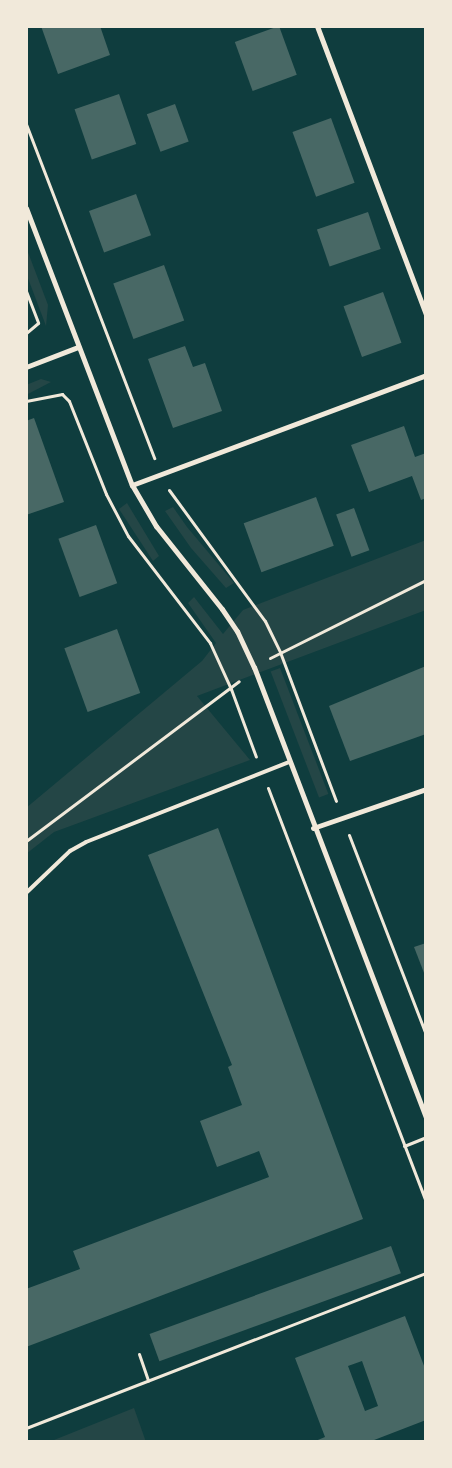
<!DOCTYPE html>
<html>
<head>
<meta charset="utf-8">
<style>
  body { margin:0 }
  #map { position:relative; width:452px; height:1468px; overflow:hidden; background:#0f3d3e; font-family:"Fira Sans Condensed",sans-serif }
  div>[style] { position:absolute }
  [style*='--x'] { left:calc(var(--x)*1px); top:calc(var(--y)*1px); width:calc(var(--w)*1px); rotate:calc(var(--a)*1deg) }
  .green>* { inset:0; background:#244646; transform-origin:0 0 }
  .building>* { inset:0; background:#486865; transform-origin:0 0 }
  .path>* { height:3px; margin:-1.5px; padding:0 1.5px; transform-origin:1.5px; border-radius:1.5px; background:#f1e9da }
  .service>* { height:4px; margin:-2px; padding:0 2px; transform-origin:2px; border-radius:2px; background:#f1e9da }
  .minor>* { height:5px; margin:-2.5px; padding:0 2.5px; transform-origin:2.5px; border-radius:2.5px; background:#f1e9da }
  span { translate:-50% -50%; white-space:nowrap; text-align:center; line-height:1.15; -webkit-text-stroke:4px #f1e9da; paint-order:stroke }
  .frame { position:absolute; inset:0; border:28px solid #f1e9da; pointer-events:none }
</style>
</head>
<body>
<div id="map">
  <div class="green">
    <i style="clip-path:polygon(26px 247px,48px 305px,46px 326px,26px 273px)"></i>
    <i style="clip-path:polygon(41px 379px,51px 382px,26px 395px,26px 385px)"></i>
    <i style="clip-path:polygon(127px 503px,159px 556px,153px 561px,119px 509px)"></i>
    <i style="clip-path:polygon(173px 507px,187px 527px,234px 583px,226px 588px,191px 548px,165px 511px)"></i>
    <i style="clip-path:polygon(426px 540px,426px 610px,197px 696px,250px 760px,54px 832px,26px 854px,26px 808px,202px 661px,216px 643px,188px 603px,194px 597px,223px 634px,243px 610px)"></i>
    <i style="left:280px;top:668px;width:135px;height:10px;rotate:69deg"></i>
    <i style="clip-path:polygon(134px 1408px,146px 1442px,49px 1442px)"></i>
  </div>
  <div class="building">
    <i style="clip-path:polygon(41px 26px,100px 26px,110px 55px,58px 74px)"></i>
    <i style="left:279px;top:26px;width:52px;height:47px;rotate:70deg"></i>
    <i style="left:119px;top:94px;width:53px;height:47px;rotate:71deg"></i>
    <i style="left:175px;top:104px;width:40px;height:30px;rotate:70deg"></i>
    <i style="left:331px;top:118px;width:69px;height:41px;rotate:70deg"></i>
    <i style="left:136px;top:194px;width:44px;height:50px;rotate:70deg"></i>
    <i style="left:368px;top:212px;width:39px;height:54px;rotate:71deg"></i>
    <i style="left:164px;top:265px;width:59px;height:54px;rotate:70deg"></i>
    <i style="left:383px;top:292px;width:54px;height:42px;rotate:70deg"></i>
    <i style="clip-path:polygon(185px 346px,193px 367px,205px 363px,222px 411px,173px 428px,148px 359px)"></i>
    <i style="clip-path:polygon(34px 418px,64px 502px,26px 515px,26px 421px)"></i>
    <i style="clip-path:polygon(404px 426px,415px 457px,426px 453px,426px 498px,421px 500px,412px 476px,369px 492px,351px 445px)"></i>
    <i style="left:316px;top:497px;width:52px;height:77px;rotate:70deg"></i>
    <i style="left:354px;top:508px;width:45px;height:19px;rotate:70deg"></i>
    <i style="left:96px;top:525px;width:62px;height:40px;rotate:70deg"></i>
    <i style="left:117px;top:629px;width:68px;height:56px;rotate:70deg"></i>
    <i style="clip-path:polygon(426px 666px,426px 734px,350px 761px,329px 706px)"></i>
    <i style="clip-path:polygon(218px 828px,363px 1219px,26px 1347px,26px 1289px,80px 1269px,73px 1251px,269px 1177px,259px 1151px,217px 1167px,200px 1121px,242px 1105px,228px 1067px,232px 1065px,148px 855px)"></i>
    <i style="clip-path:polygon(426px 943px,426px 978px,414px 947px)"></i>
    <i style="left:391px;top:1246px;width:29px;height:257px;rotate:70deg"></i>
    <i style="clip-path:polygon(evenodd,405px 1316px,426px 1371px,426px 1420px,369px 1442px,313px 1442px,325px 1437px,295px 1358px,405px 1316px,362px 1361px,378px 1406px,365px 1411px,348px 1366px,362px 1361px)"></i>
  </div>
  <div class="path">
    <i style="--x:26;--y:124;--w:358;--a:69"></i>
    <i style="--x:26;--y:291;--w:34;--a:69"></i>
    <i style="--x:38;--y:323;--w:16;--a:140"></i>
    <i style="--x:26;--y:401;--w:37;--a:-11"></i>
    <i style="--x:62;--y:394;--w:10;--a:45"></i>
    <i style="--x:69;--y:401;--w:100;--a:68.3"></i>
    <i style="--x:106;--y:494;--w:47;--a:62.4"></i>
    <i style="--x:128;--y:536;--w:135;--a:52.5"></i>
    <i style="--x:210;--y:643;--w:51;--a:65.5"></i>
    <i style="--x:231;--y:689;--w:72;--a:69.8"></i>
    <i style="--x:169;--y:490;--w:162;--a:53.8"></i>
    <i style="--x:265;--y:621;--w:34;--a:64"></i>
    <i style="--x:280;--y:652;--w:159;--a:69.4"></i>
    <i style="--x:270;--y:658;--w:174;--a:-26.6"></i>
    <i style="--x:268;--y:788;--w:443;--a:69.1"></i>
    <i style="--x:349;--y:835;--w:214;--a:68.9"></i>
    <i style="--x:26;--y:841;--w:266;--a:-36.9"></i>
    <i style="--x:404;--y:1146;--w:24;--a:-22"></i>
    <i style="--x:139;--y:1354;--w:28;--a:71"></i>
    <i style="--x:26;--y:1428;--w:429;--a:-21.2"></i>
  </div>
  <div class="service">
    <i style="--x:26;--y:893;--w:61;--a:-43.7"></i>
    <i style="--x:70;--y:851;--w:18;--a:-29"></i>
    <i style="--x:86;--y:842;--w:218;--a:-21.5"></i>
  </div>
  <div class="minor">
    <i style="--x:317;--y:26;--w:308;--a:69.3"></i>
    <i style="--x:26;--y:208;--w:297;--a:69.1"></i>
    <i style="--x:132;--y:485;--w:48;--a:59.7"></i>
    <i style="--x:156;--y:526;--w:106;--a:51.5"></i>
    <i style="--x:222;--y:609;--w:27;--a:56"></i>
    <i style="--x:237;--y:631;--w:40;--a:65"></i>
    <i style="--x:254;--y:667;--w:482;--a:69.1"></i>
    <i style="--x:26;--y:367;--w:56;--a:-21"></i>
    <i style="--x:132;--y:485;--w:314;--a:-20.5"></i>
    <i style="--x:313;--y:828;--w:120;--a:-19"></i>
  </div>
  <div class="frame"></div>
</div>
</body>
</html>
